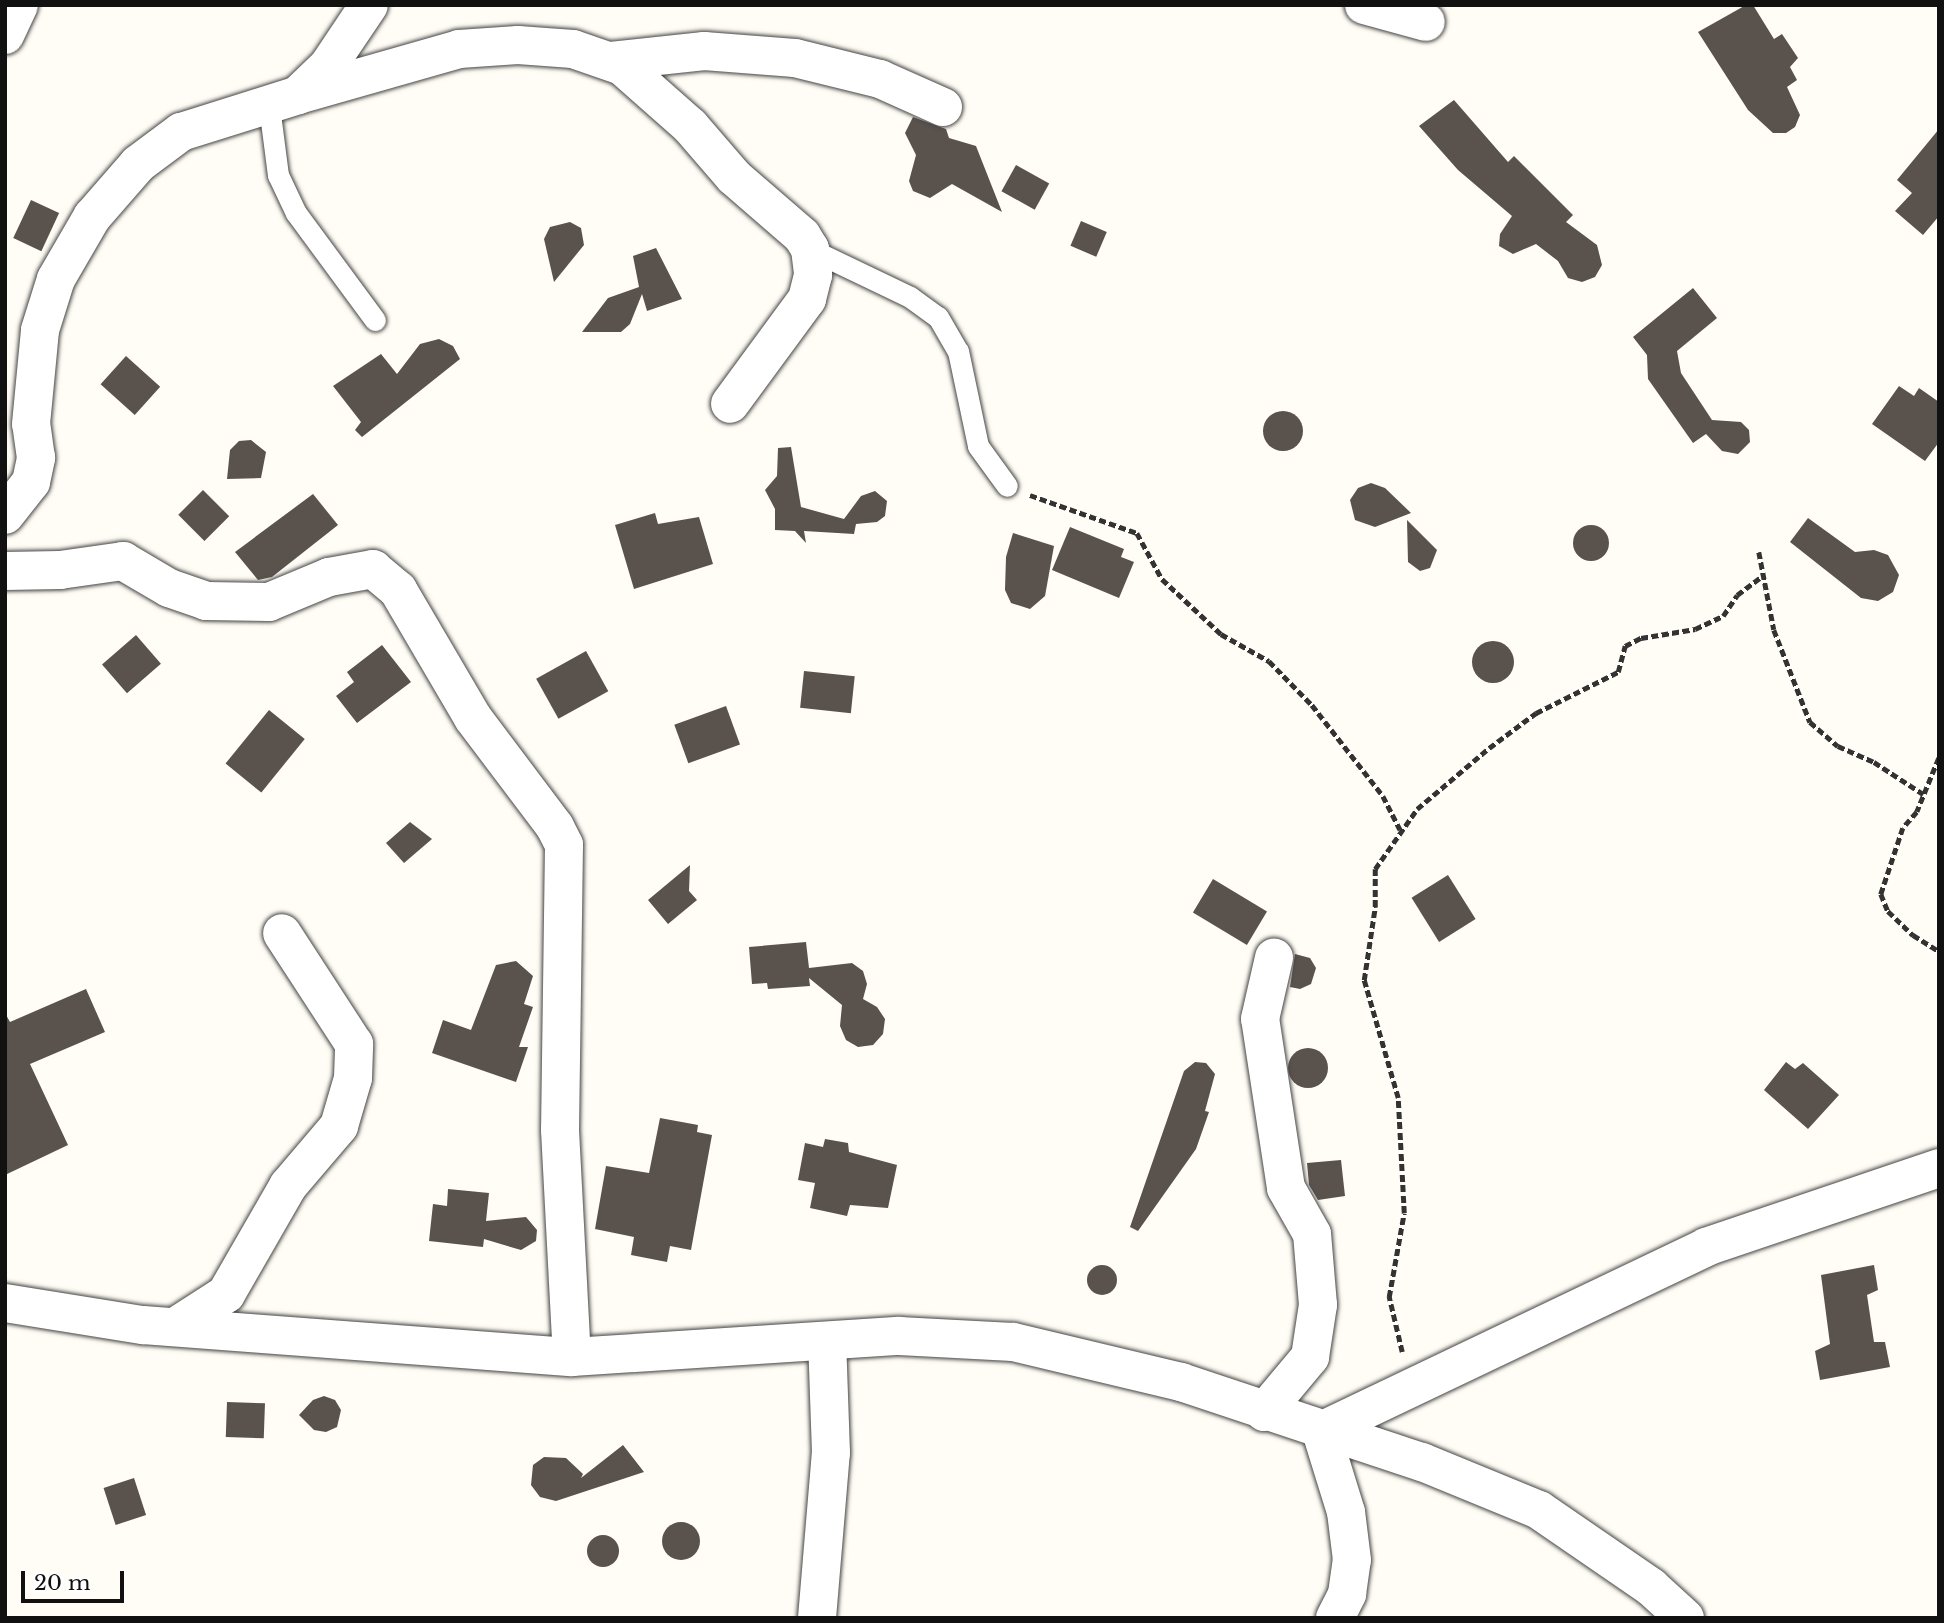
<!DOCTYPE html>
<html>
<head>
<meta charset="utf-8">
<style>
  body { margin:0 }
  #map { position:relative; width:1944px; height:1623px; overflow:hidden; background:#fffdf5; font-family:"Libre Baskerville",serif }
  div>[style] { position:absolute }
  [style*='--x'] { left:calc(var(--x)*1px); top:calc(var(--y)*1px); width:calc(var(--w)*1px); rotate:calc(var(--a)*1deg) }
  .building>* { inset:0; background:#5a524d; transform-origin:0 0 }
  .round { border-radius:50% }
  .path>* { height:4.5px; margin-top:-2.25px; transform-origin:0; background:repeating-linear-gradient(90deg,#333 0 7px,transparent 0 10.5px) }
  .roads { filter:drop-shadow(0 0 2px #444) drop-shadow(0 0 2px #444) }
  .service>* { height:21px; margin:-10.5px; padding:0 10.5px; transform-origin:10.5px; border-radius:10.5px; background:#fff }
  .minor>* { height:38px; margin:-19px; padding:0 19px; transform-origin:19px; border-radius:19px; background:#fff }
  .tertiary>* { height:38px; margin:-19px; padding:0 19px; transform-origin:19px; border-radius:19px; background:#fff }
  span { translate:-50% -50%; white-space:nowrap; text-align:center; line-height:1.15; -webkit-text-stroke:7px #fff; paint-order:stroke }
  .frame { position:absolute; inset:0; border:7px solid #111; pointer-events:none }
  .scale { position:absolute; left:21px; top:1571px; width:103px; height:32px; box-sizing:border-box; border:4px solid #111; border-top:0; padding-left:9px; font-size:21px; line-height:24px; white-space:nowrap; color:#111; -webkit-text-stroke:5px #fff; paint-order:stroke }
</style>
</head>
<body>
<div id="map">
  <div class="building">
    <i style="clip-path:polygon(1746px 5px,1753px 5px,1774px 39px,1782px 34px,1798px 58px,1790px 67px,1797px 80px,1787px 87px,1800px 115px,1795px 127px,1786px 133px,1773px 133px,1748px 110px,1698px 32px)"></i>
    <i style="clip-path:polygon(1454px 100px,1508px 162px,1514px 156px,1573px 215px,1566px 222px,1597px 245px,1602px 265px,1595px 277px,1582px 282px,1568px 278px,1558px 261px,1536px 244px,1513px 254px,1499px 246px,1500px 234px,1512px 216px,1458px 170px,1419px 126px)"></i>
    <i style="clip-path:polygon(913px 117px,946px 129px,949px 138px,976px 146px,1002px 212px,952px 184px,930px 198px,913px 191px,909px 181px,916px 155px,905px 133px)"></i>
    <i style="clip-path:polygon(1939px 129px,1939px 216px,1923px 235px,1895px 211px,1912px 193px,1897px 180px)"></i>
    <i style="left:1016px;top:165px;width:38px;height:30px;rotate:29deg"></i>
    <i style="left:31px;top:200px;width:31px;height:42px;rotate:25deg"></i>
    <i style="left:1081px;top:221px;width:28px;height:27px;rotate:23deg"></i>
    <i style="clip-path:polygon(570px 222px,581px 228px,584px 245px,554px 282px,544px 239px,550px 227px)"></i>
    <i style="clip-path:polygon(656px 248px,682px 299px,647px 311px,642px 294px,630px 324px,621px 332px,582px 332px,608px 298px,639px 287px,633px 256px)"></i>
    <i style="clip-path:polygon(1693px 288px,1717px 318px,1677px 351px,1681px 373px,1712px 420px,1741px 422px,1749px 430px,1750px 442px,1738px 454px,1722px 451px,1706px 434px,1693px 443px,1648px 379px,1647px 355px,1633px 337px)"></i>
    <i style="clip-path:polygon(439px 339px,453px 346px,460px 359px,362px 437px,355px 430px,361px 422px,333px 386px,381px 354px,397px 374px,420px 344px)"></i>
    <i style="left:126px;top:356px;width:46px;height:38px;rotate:42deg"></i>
    <i style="clip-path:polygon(1899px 386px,1914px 396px,1919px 388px,1939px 402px,1939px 442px,1925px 461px,1872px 424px)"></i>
    <i class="round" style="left:1263px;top:411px;width:40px;height:40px"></i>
    <i style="clip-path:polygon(251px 440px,266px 452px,261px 478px,227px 479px,230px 450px,239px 441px)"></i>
    <i style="clip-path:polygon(791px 447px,801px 507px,844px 519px,861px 496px,875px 491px,887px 501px,885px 516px,877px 522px,856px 524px,854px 534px,804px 531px,806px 543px,795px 531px,775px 530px,775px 509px,765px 490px,777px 476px,778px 448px)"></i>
    <i style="clip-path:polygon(1371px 483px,1385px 488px,1411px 513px,1375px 527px,1355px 520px,1350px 500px,1358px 488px)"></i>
    <i style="left:203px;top:490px;width:37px;height:35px;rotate:45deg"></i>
    <i style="clip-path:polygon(313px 494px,338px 525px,272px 577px,258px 580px,235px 552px)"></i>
    <i style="clip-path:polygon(655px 513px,658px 524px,699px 517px,713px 564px,634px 589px,615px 525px)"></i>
    <i style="clip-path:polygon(1808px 518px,1855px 552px,1874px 550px,1888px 555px,1899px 575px,1893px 592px,1878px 601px,1861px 598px,1790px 542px)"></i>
    <i style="clip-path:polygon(1407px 520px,1437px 550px,1430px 568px,1420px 571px,1408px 562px)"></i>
    <i class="round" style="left:1573px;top:525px;width:36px;height:36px"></i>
    <i style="clip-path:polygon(1070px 527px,1124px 549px,1121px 557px,1134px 562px,1119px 598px,1052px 570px)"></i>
    <i style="clip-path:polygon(1013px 533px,1054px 546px,1045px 596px,1030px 609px,1011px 603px,1005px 590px,1006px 557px)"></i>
    <i style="left:136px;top:635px;width:38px;height:45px;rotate:49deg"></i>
    <i class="round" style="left:1472px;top:641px;width:42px;height:42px"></i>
    <i style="clip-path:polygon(382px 645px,411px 682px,357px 723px,336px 696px,354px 682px,347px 672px)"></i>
    <i style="left:586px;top:651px;width:46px;height:57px;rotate:61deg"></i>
    <i style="left:804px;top:671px;width:51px;height:37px;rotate:6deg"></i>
    <i style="left:726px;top:706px;width:41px;height:55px;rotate:70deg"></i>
    <i style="left:269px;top:710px;width:46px;height:69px;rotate:39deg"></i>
    <i style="clip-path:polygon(410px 822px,432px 839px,404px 863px,386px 843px)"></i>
    <i style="clip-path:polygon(690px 865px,689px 891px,697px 900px,668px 924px,648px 900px)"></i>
    <i style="left:1448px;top:875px;width:52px;height:43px;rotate:58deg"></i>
    <i style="left:1213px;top:879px;width:63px;height:39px;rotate:31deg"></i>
    <i style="clip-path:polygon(806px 942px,809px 968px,852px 963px,863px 971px,867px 984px,863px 999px,877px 1007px,885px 1019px,883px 1034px,873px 1045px,858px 1047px,846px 1040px,840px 1026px,842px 1005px,809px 978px,810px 986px,768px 989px,767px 983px,752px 984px,749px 947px)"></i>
    <i style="clip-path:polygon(1295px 954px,1310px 958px,1316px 968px,1311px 984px,1300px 989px,1290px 987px)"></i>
    <i style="clip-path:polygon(516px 961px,533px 976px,524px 1004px,533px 1007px,519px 1047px,528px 1047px,516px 1082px,432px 1053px,443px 1020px,471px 1030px,496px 965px)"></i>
    <i style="clip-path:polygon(86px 989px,105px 1032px,30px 1064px,68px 1145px,5px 1175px,5px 1013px,10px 1022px)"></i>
    <i class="round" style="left:1288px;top:1048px;width:40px;height:40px"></i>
    <i style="clip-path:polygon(1195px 1062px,1206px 1063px,1215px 1074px,1205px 1111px,1209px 1112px,1196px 1149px,1138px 1231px,1130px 1227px,1184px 1071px)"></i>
    <i style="clip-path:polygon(1786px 1062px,1795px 1069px,1803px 1063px,1839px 1095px,1808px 1129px,1764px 1090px)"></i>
    <i style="clip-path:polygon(660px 1118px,698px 1125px,697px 1132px,712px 1135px,691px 1250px,670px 1246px,667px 1262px,631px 1255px,634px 1237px,595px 1229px,606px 1166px,649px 1173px)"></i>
    <i style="clip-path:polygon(825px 1139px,848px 1143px,849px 1152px,897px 1165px,888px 1208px,850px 1205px,847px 1216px,810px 1208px,815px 1183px,798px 1180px,805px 1143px,823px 1147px)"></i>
    <i style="clip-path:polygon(1341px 1160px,1345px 1196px,1318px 1200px,1309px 1185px,1307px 1163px)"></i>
    <i style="clip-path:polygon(448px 1189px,489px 1193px,486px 1221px,526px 1217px,537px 1230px,536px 1241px,521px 1250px,484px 1239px,483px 1247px,429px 1241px,433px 1204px,447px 1206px)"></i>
    <i class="round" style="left:1087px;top:1265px;width:30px;height:30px"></i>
    <i style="clip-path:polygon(1874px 1265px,1878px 1290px,1867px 1295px,1874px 1342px,1885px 1342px,1890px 1367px,1820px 1380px,1815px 1351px,1830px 1344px,1821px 1275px)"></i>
    <i style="clip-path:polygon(324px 1396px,335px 1400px,341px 1410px,337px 1427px,326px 1432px,314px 1430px,299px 1415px,313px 1400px)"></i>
    <i style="left:227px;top:1402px;width:38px;height:35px;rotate:2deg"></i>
    <i style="clip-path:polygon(623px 1445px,644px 1472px,556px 1501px,540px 1497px,531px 1485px,533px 1465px,544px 1457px,566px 1458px,583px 1474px,581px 1478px)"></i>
    <i style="left:134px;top:1478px;width:39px;height:32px;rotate:72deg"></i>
    <i class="round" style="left:662px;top:1522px;width:38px;height:38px"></i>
    <i class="round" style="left:587px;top:1535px;width:32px;height:32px"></i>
  </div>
  <div class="path">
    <i style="--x:1030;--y:495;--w:114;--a:19.6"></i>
    <i style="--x:1137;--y:533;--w:52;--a:61.5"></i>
    <i style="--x:1162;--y:579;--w:81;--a:43"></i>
    <i style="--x:1221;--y:634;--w:55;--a:29.4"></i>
    <i style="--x:1269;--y:661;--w:62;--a:45.7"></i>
    <i style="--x:1312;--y:705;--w:115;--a:52"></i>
    <i style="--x:1383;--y:796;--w:38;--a:63"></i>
    <i style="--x:1759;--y:552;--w:79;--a:79.1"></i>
    <i style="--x:1774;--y:630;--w:99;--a:68.6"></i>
    <i style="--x:1810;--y:722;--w:37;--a:41"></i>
    <i style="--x:1838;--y:746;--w:39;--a:24"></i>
    <i style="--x:1874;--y:762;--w:59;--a:33.1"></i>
    <i style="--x:1939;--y:758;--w:58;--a:112.2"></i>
    <i style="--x:1917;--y:812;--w:21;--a:131"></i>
    <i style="--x:1903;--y:828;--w:70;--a:108.4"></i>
    <i style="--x:1881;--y:894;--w:18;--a:68"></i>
    <i style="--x:1888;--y:911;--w:35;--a:44"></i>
    <i style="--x:1913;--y:935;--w:31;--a:32"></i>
    <i style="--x:1402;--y:1352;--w:57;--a:-103.3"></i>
    <i style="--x:1389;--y:1297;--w:85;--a:-79.9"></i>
    <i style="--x:1404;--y:1213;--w:115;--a:-93"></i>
    <i style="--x:1398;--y:1098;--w:123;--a:-106.1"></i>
    <i style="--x:1364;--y:980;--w:74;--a:-81.4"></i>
    <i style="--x:1375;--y:907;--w:38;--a:-90"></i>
    <i style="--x:1375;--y:869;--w:73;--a:-55"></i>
    <i style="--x:1417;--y:809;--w:94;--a:-40.3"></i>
    <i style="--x:1489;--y:748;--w:59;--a:-36.7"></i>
    <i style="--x:1536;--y:713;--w:92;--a:-26.6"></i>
    <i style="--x:1618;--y:672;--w:27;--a:-75"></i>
    <i style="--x:1625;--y:646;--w:18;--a:-27"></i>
    <i style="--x:1641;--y:638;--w:55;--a:-9.5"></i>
    <i style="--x:1695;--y:629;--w:31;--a:-25"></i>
    <i style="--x:1723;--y:616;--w:25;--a:-56"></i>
    <i style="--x:1737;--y:595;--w:34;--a:-37"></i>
  </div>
  <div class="roads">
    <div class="service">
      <i style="--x:269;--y:106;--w:70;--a:82.6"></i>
      <i style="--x:278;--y:175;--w:42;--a:64.7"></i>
      <i style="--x:296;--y:213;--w:133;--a:53.6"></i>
      <i style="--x:810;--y:249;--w:111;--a:25.6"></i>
      <i style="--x:910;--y:297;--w:34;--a:36"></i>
      <i style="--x:938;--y:317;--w:39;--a:60"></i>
      <i style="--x:958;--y:351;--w:97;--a:78.1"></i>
      <i style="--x:978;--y:446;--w:49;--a:54.1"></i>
    </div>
    <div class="minor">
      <i style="--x:1364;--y:5;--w:64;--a:15.3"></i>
      <i style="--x:5;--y:35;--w:33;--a:-65"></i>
      <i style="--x:611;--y:61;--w:94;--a:-6.1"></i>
      <i style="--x:704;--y:51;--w:91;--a:4.4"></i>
      <i style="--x:795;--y:58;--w:88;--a:13.9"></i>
      <i style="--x:880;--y:79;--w:69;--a:24"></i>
      <i style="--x:298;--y:95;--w:167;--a:-15.9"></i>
      <i style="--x:459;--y:49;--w:59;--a:-3.9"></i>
      <i style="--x:518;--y:45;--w:55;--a:4.2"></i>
      <i style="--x:573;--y:49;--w:52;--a:19.1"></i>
      <i style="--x:622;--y:66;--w:91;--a:41.4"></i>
      <i style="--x:690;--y:126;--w:67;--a:49.2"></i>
      <i style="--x:734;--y:177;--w:90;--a:40.9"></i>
      <i style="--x:802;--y:236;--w:15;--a:58"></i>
      <i style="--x:810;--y:249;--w:26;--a:83"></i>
      <i style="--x:813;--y:275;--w:25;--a:104"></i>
      <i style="--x:807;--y:299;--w:130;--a:126.3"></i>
      <i style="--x:5;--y:515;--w:42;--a:-51.8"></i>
      <i style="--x:31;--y:482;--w:25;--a:-78"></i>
      <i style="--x:36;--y:458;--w:34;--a:-98"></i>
      <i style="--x:31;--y:424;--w:94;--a:-84.5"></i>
      <i style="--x:40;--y:330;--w:53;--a:-72.6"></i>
      <i style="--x:56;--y:279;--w:72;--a:-59.9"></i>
      <i style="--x:92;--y:217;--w:70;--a:-49"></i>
      <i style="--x:138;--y:164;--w:54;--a:-36.7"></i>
      <i style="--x:181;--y:132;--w:123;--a:-17.5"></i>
      <i style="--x:298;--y:95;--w:42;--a:-44"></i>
      <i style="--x:328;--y:66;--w:73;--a:-56.1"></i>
      <i style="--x:5;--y:571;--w:55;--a:-1"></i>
      <i style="--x:60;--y:570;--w:64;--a:-8.1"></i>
      <i style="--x:123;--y:561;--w:53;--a:30.4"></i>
      <i style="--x:169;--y:588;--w:39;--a:19"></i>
      <i style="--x:206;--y:601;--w:63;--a:0.9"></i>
      <i style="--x:269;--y:602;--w:65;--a:-22.6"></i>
      <i style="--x:329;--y:577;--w:45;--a:-10.3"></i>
      <i style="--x:373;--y:569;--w:33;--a:40"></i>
      <i style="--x:398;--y:590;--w:148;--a:59.6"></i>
      <i style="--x:473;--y:718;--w:136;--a:53"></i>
      <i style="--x:555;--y:827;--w:20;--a:63"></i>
      <i style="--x:564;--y:845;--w:285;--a:90.8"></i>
      <i style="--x:560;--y:1130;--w:227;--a:87"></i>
      <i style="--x:175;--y:1327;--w:61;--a:-32.9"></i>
      <i style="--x:226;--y:1294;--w:125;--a:-60.1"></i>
      <i style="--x:288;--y:1186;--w:79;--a:-49.6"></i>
      <i style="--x:339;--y:1126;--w:50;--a:-73.7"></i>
      <i style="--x:353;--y:1078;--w:34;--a:-88"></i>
      <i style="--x:354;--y:1044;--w:132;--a:-123"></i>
      <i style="--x:1264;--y:1412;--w:72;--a:-50.1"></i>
      <i style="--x:1310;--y:1357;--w:53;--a:-81.3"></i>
      <i style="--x:1318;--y:1305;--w:71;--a:-94.8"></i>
      <i style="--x:1312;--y:1234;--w:53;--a:-119.5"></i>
      <i style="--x:1286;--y:1188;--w:171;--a:-98.7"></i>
      <i style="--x:1260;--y:1019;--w:63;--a:-77.1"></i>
      <i style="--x:817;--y:1618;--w:166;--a:-85.2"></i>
      <i style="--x:831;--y:1453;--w:112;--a:-92"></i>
      <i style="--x:1335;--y:1618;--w:27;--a:-63"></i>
      <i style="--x:1347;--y:1594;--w:34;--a:-82"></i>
      <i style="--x:1352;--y:1560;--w:48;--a:-97.1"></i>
      <i style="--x:1346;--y:1512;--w:85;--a:-107.2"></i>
      <i style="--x:1321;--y:1431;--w:427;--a:-25.5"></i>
      <i style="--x:1706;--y:1247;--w:246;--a:-18.7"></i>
    </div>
    <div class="tertiary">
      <i style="--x:5;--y:1303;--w:140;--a:9.1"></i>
      <i style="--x:143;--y:1325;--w:430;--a:4.3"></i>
      <i style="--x:572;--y:1357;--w:328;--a:-3.7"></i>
      <i style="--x:899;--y:1336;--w:114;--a:3"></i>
      <i style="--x:1013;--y:1342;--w:173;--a:13.4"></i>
      <i style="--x:1181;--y:1382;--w:254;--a:18.4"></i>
      <i style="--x:1422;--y:1462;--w:126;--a:22.3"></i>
      <i style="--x:1539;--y:1510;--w:136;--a:34.5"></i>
      <i style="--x:1651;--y:1587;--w:46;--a:42.4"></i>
    </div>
  </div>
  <div class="frame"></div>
  <div class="scale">20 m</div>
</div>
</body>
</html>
